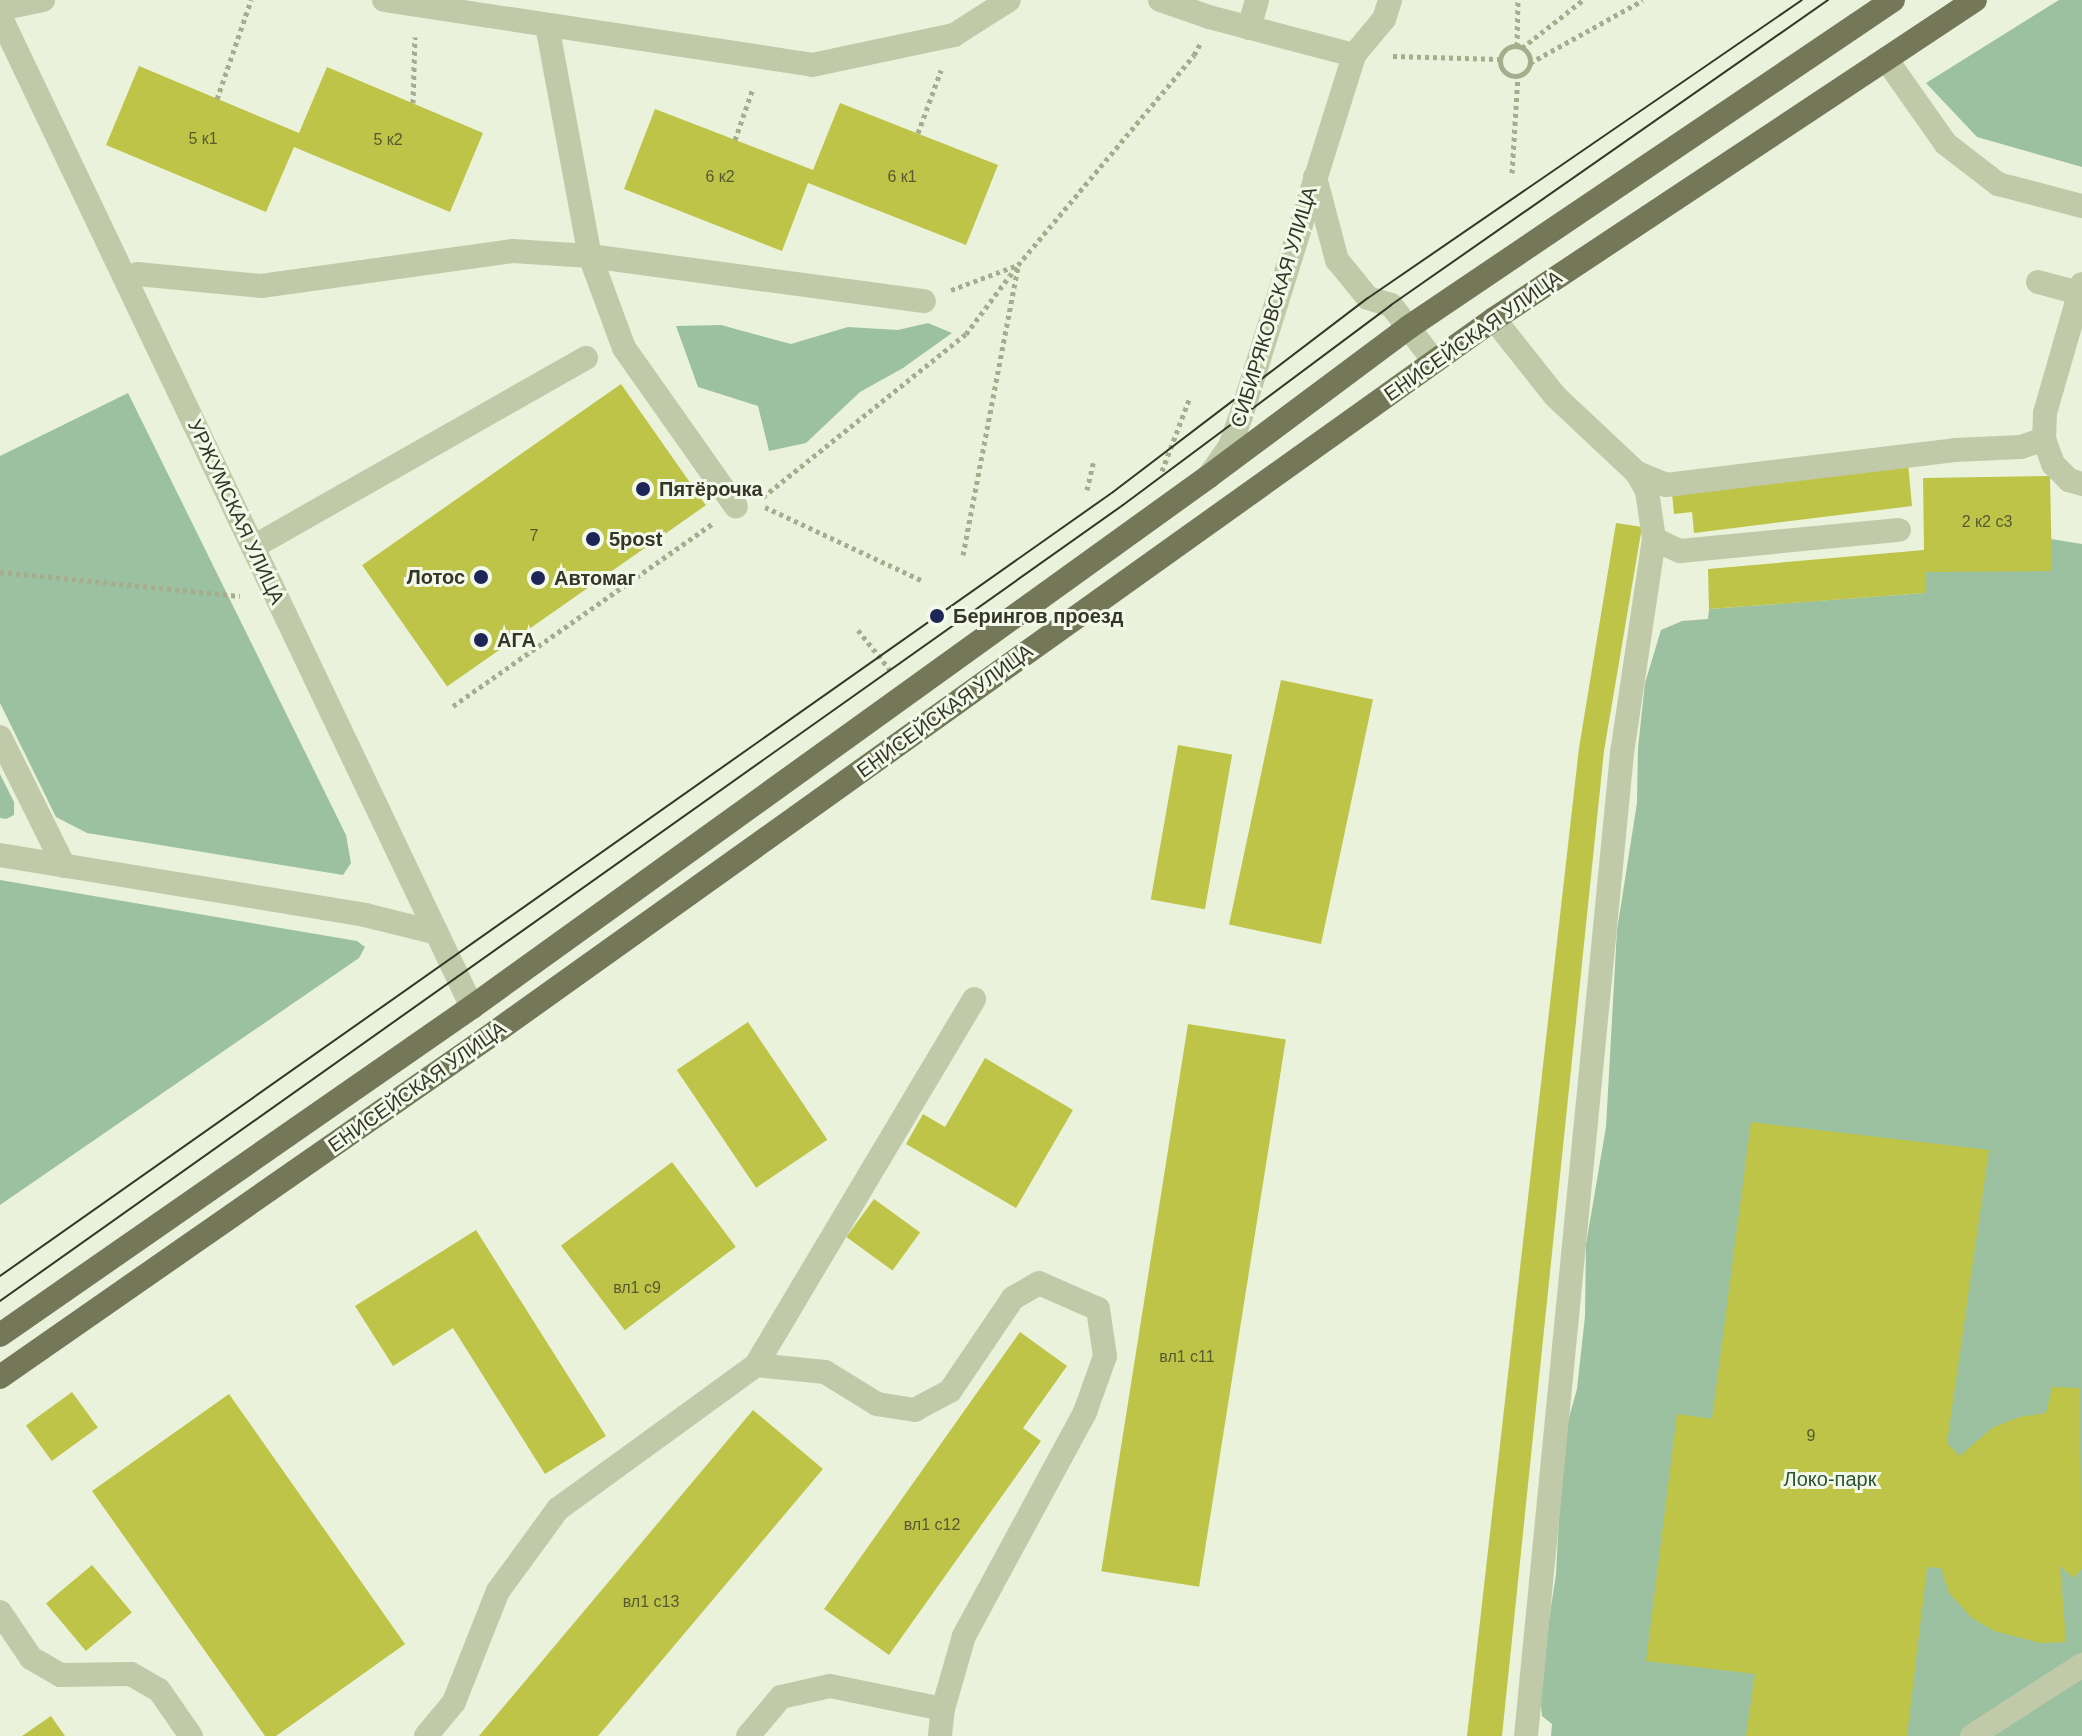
<!DOCTYPE html>
<html>
<head>
<meta charset="utf-8">
<style>
  body { margin:0 }
  #map { position:relative; width:2082px; height:1736px; overflow:hidden; background:#eaf2dc; font-family:Arial,sans-serif }
  div>[style] { position:absolute }
  [style*='--x'] { left:calc(var(--x)*1px); top:calc(var(--y)*1px); width:calc(var(--w)*1px); rotate:calc(var(--a)*1deg) }
  .green>* { inset:0; background:#9cc1a1 }
  .building>* { inset:0; background:#bec448; transform-origin:0 0 }
  .path>* { height:5px; margin-top:-2.5px; transform-origin:0; background:repeating-linear-gradient(90deg,#a6ad8c 0 4px,transparent 0 8px) }
  .path>.ring { margin:-2.5px; padding:0; box-sizing:content-box; background:none; border:5px solid #a6ad8c; border-radius:50% }
  .minor>* { height:24px; margin:-12px; padding:0 12px; transform-origin:12px; border-radius:12px; background:#c1caa8 }
  .major>* { height:24px; margin:-12px; padding:0 12px; transform-origin:12px; border-radius:12px; background:#747859 }
  .tram>* { height:2px; margin:-1px; padding:0 1px; transform-origin:1px; border-radius:1px; background:#353628 }
  .dots>* { width:22px; height:22px; translate:-50% -50%; box-sizing:border-box; border:4px solid #f3f9e8; border-radius:50% }
  span { translate:-50% -50%; white-space:nowrap; text-align:center; line-height:1.15; -webkit-text-stroke:6px #f3f9e8; paint-order:stroke }
  .number-label { font-size:16px; color:#575a30 }
  .number-label span { -webkit-text-stroke-width:0 }
  .street-label { font-size:20px; color:#353628 }
  .poi-label { font-size:20px; color:#353628; font-weight:700 }
  .left { translate:0 -50%; text-align:left }
  .right { translate:-100% -50%; text-align:right }
  .park-label { font-size:20px; color:#2c5433 }
</style>
</head>
<body>
<div id="map">
  <div class="green">
    <i style="clip-path:polygon(2059px 0,2082px 0,2082px 167px,1977px 137px,1926px 83px)"></i>
    <i style="clip-path:polygon(928px 323px,952px 333px,903px 368px,860px 392px,806px 443px,769px 451px,758px 406px,698px 387px,676px 326px,721px 325px,791px 344px,848px 327px,898px 330px)"></i>
    <i style="clip-path:polygon(128px 393px,346px 835px,351px 863px,343px 875px,87px 833px,56px 817px,0 703px,0 456px)"></i>
    <i style="clip-path:polygon(2051px 539px,2082px 544px,2082px 1736px,1551px 1736px,1552px 1724px,1542px 1716px,1539px 1685px,1556px 1574px,1563px 1439px,1577px 1389px,1585px 1316px,1586px 1244px,1606px 1127px,1617px 930px,1637px 803px,1638px 748px,1645px 683px,1661px 630px,1682px 621px,1708px 619px,1709px 609px,1924px 593px,1925px 572px)"></i>
    <i style="clip-path:polygon(0 774px,14px 802px,14px 815px,6px 819px,0 818px)"></i>
    <i style="clip-path:polygon(0 880px,357px 941px,365px 947px,359px 958px,0 1205px)"></i>
  </div>
  <div class="building">
    <i style="clip-path:polygon(139px 66px,299px 133px,327px 67px,483px 133px,450px 212px,294px 147px,266px 212px,106px 145px)"></i>
    <i style="clip-path:polygon(840px 103px,998px 165px,966px 245px,808px 183px,782px 251px,624px 189px,655px 109px,813px 170px)"></i>
    <i style="left:621px;top:384px;width:148px;height:316px;rotate:55deg"></i>
    <i style="clip-path:polygon(1908px 463px,1912px 506px,1694px 533px,1692px 512px,1674px 514px,1672px 493px)"></i>
    <i style="clip-path:polygon(2050px 476px,2052px 571px,1925px 572px,1925px 593px,1709px 609px,1708px 569px,1924px 550px,1923px 478px)"></i>
    <i style="clip-path:polygon(1616px 523px,1642px 527px,1604px 751px,1502px 1736px,1467px 1736px,1579px 748px)"></i>
    <i style="left:1281px;top:680px;width:94px;height:250px;rotate:12deg"></i>
    <i style="left:1178px;top:745px;width:55px;height:157px;rotate:10deg"></i>
    <i style="left:748px;top:1022px;width:142px;height:86px;rotate:56deg"></i>
    <i style="left:1188px;top:1024px;width:99px;height:554px;rotate:9deg"></i>
    <i style="clip-path:polygon(985px 1058px,1073px 1110px,1016px 1208px,906px 1144px,923px 1114px,945px 1127px)"></i>
    <i style="clip-path:polygon(1751px 1122px,1989px 1150px,1947px 1443px,1960px 1456px,1992px 1428px,2020px 1417px,2046px 1413px,2052px 1387px,2079px 1388px,2082px 1568px,2074px 1578px,2060px 1566px,2066px 1642px,2041px 1643px,1994px 1631px,1972px 1618px,1949px 1593px,1941px 1568px,1927px 1567px,1907px 1736px,1746px 1736px,1755px 1674px,1646px 1661px,1677px 1414px,1712px 1419px)"></i>
    <i style="left:672px;top:1162px;width:106px;height:139px;rotate:53deg"></i>
    <i style="left:874px;top:1199px;width:57px;height:47px;rotate:36deg"></i>
    <i style="clip-path:polygon(476px 1230px,606px 1436px,545px 1474px,453px 1328px,393px 1366px,355px 1306px)"></i>
    <i style="clip-path:polygon(1020px 1332px,1067px 1366px,1023px 1428px,1041px 1441px,889px 1655px,824px 1609px)"></i>
    <i style="left:72px;top:1392px;width:44px;height:57px;rotate:54deg"></i>
    <i style="clip-path:polygon(229px 1394px,405px 1644px,276px 1736px,265px 1736px,92px 1491px)"></i>
    <i style="clip-path:polygon(753px 1410px,823px 1469px,598px 1736px,479px 1736px)"></i>
    <i style="left:92px;top:1565px;width:62px;height:60px;rotate:50deg"></i>
    <i style="clip-path:polygon(51px 1716px,65px 1736px,22px 1736px)"></i>
  </div>
  <div class="path">
    <i style="--x:1517;--y:46;--w:46;--a:-88.8"></i>
    <i class="ring" style="left:1500px;top:46px;width:25px;height:25px"></i>
    <i style="--x:1522;--y:48;--w:78;--a:-38.2"></i>
    <i style="--x:1393;--y:56;--w:107;--a:1.6"></i>
    <i style="--x:1530;--y:63;--w:129;--a:-29.1"></i>
    <i style="--x:217;--y:99;--w:105;--a:-71"></i>
    <i style="--x:413;--y:103;--w:66;--a:-88.3"></i>
    <i style="--x:918;--y:133;--w:67;--a:-69.9"></i>
    <i style="--x:735;--y:140;--w:55;--a:-70.9"></i>
    <i style="--x:1512;--y:173;--w:97;--a:-86.5"></i>
    <i style="--x:951;--y:290;--w:72;--a:-20.5"></i>
    <i style="--x:1018;--y:265;--w:274;--a:-50"></i>
    <i style="--x:1194;--y:55;--w:13;--a:-61"></i>
    <i style="--x:1162;--y:471;--w:79;--a:-69.3"></i>
    <i style="--x:1087;--y:490;--w:28;--a:-77"></i>
    <i style="--x:763;--y:497;--w:260;--a:-38.8"></i>
    <i style="--x:966;--y:334;--w:85;--a:-53.1"></i>
    <i style="--x:765;--y:507;--w:174;--a:25.1"></i>
    <i style="--x:963;--y:555;--w:294;--a:-79.2"></i>
    <i style="--x:0;--y:572;--w:241;--a:5.7"></i>
    <i style="--x:858;--y:630;--w:51;--a:51.3"></i>
    <i style="--x:453;--y:706;--w:318;--a:-35.1"></i>
  </div>
  <div class="minor">
    <i style="--x:384;--y:0;--w:433;--a:8.6"></i>
    <i style="--x:812;--y:65;--w:145;--a:-11.9"></i>
    <i style="--x:954;--y:35;--w:65;--a:-32.5"></i>
    <i style="--x:1160;--y:0;--w:52;--a:19.1"></i>
    <i style="--x:1209;--y:17;--w:150;--a:14.7"></i>
    <i style="--x:0;--y:9;--w:44;--a:-11.8"></i>
    <i style="--x:0;--y:16;--w:1098;--a:64.53"></i>
    <i style="--x:547;--y:25;--w:235;--a:79.5"></i>
    <i style="--x:590;--y:256;--w:337;--a:7.7"></i>
    <i style="--x:1249;--y:28;--w:29;--a:-74"></i>
    <i style="--x:1886;--y:59;--w:104;--a:54.8"></i>
    <i style="--x:1946;--y:144;--w:66;--a:37.6"></i>
    <i style="--x:1998;--y:184;--w:87;--a:14.7"></i>
    <i style="--x:1315;--y:177;--w:86;--a:75.2"></i>
    <i style="--x:1337;--y:260;--w:49;--a:50.8"></i>
    <i style="--x:1368;--y:298;--w:24;--a:17"></i>
    <i style="--x:1391;--y:305;--w:71;--a:52.5"></i>
    <i style="--x:137;--y:274;--w:125;--a:5.5"></i>
    <i style="--x:261;--y:286;--w:254;--a:-7.9"></i>
    <i style="--x:513;--y:251;--w:77;--a:3.7"></i>
    <i style="--x:590;--y:256;--w:98;--a:69.7"></i>
    <i style="--x:624;--y:348;--w:194;--a:54.8"></i>
    <i style="--x:2038;--y:282;--w:42;--a:15"></i>
    <i style="--x:2082;--y:284;--w:134;--a:106"></i>
    <i style="--x:2045;--y:413;--w:26;--a:92"></i>
    <i style="--x:2044;--y:439;--w:27;--a:70"></i>
    <i style="--x:2053;--y:464;--w:23;--a:45"></i>
    <i style="--x:2069;--y:480;--w:14;--a:17"></i>
    <i style="--x:1494;--y:319;--w:98;--a:51.6"></i>
    <i style="--x:1555;--y:396;--w:112;--a:43.2"></i>
    <i style="--x:1637;--y:473;--w:21;--a:61"></i>
    <i style="--x:1647;--y:491;--w:49;--a:81.7"></i>
    <i style="--x:1212;--y:472;--w:32;--a:-55"></i>
    <i style="--x:1230;--y:446;--w:35;--a:-70"></i>
    <i style="--x:1242;--y:413;--w:375;--a:-72.6"></i>
    <i style="--x:1354;--y:55;--w:47;--a:-50.2"></i>
    <i style="--x:1384;--y:19;--w:20;--a:-72"></i>
    <i style="--x:1637;--y:473;--w:31;--a:22"></i>
    <i style="--x:1666;--y:485;--w:291;--a:-6.9"></i>
    <i style="--x:1955;--y:450;--w:66;--a:-2.6"></i>
    <i style="--x:2021;--y:447;--w:24;--a:-19"></i>
    <i style="--x:253;--y:547;--w:383;--a:-29.6"></i>
    <i style="--x:0;--y:737;--w:144;--a:63.6"></i>
    <i style="--x:0;--y:855;--w:370;--a:9.3"></i>
    <i style="--x:365;--y:915;--w:74;--a:14"></i>
    <i style="--x:0;--y:1612;--w:55;--a:56"></i>
    <i style="--x:31;--y:1658;--w:34;--a:30"></i>
    <i style="--x:60;--y:1675;--w:71;--a:-0.8"></i>
    <i style="--x:131;--y:1674;--w:32;--a:30"></i>
    <i style="--x:159;--y:1690;--w:56;--a:55.2"></i>
    <i style="--x:426;--y:1736;--w:44;--a:-50.5"></i>
    <i style="--x:454;--y:1702;--w:119;--a:-68.4"></i>
    <i style="--x:498;--y:1591;--w:102;--a:-53.8"></i>
    <i style="--x:558;--y:1509;--w:245;--a:-36"></i>
    <i style="--x:756;--y:1365;--w:426;--a:-59.2"></i>
    <i style="--x:748;--y:1736;--w:51;--a:-49.8"></i>
    <i style="--x:781;--y:1697;--w:50;--a:-12.7"></i>
    <i style="--x:830;--y:1686;--w:115;--a:11.5"></i>
    <i style="--x:943;--y:1709;--w:76;--a:-74"></i>
    <i style="--x:964;--y:1636;--w:255;--a:-61.6"></i>
    <i style="--x:1085;--y:1412;--w:59;--a:-70.3"></i>
    <i style="--x:1105;--y:1356;--w:48;--a:-98.5"></i>
    <i style="--x:1098;--y:1309;--w:64;--a:-156.2"></i>
    <i style="--x:1039;--y:1283;--w:30;--a:150"></i>
    <i style="--x:1013;--y:1298;--w:112;--a:124.1"></i>
    <i style="--x:950;--y:1391;--w:40;--a:152"></i>
    <i style="--x:915;--y:1410;--w:38;--a:-171"></i>
    <i style="--x:877;--y:1404;--w:61;--a:-148.4"></i>
    <i style="--x:825;--y:1372;--w:69;--a:-174.2"></i>
    <i style="--x:940;--y:1736;--w:27;--a:-84"></i>
    <i style="--x:1526;--y:1736;--w:988;--a:-84.42"></i>
    <i style="--x:1622;--y:753;--w:216;--a:-81.5"></i>
    <i style="--x:1654;--y:539;--w:29;--a:25"></i>
    <i style="--x:1680;--y:551;--w:220;--a:-5.5"></i>
    <i style="--x:1972;--y:1736;--w:131;--a:-32.8"></i>
  </div>
  <div class="major">
    <i style="--x:0;--y:1335;--w:575;--a:-34.8"></i>
    <i style="--x:472;--y:1007;--w:907;--a:-35.76"></i>
    <i style="--x:1208;--y:477;--w:251;--a:-36.7"></i>
    <i style="--x:1409;--y:327;--w:584;--a:-34.04"></i>
    <i style="--x:0;--y:1377;--w:593;--a:-34.84"></i>
    <i style="--x:487;--y:1038;--w:1237;--a:-35.53"></i>
    <i style="--x:1494;--y:319;--w:577;--a:-33.55"></i>
  </div>
  <div class="tram">
    <i style="--x:0;--y:1276;--w:1361;--a:-35.16"></i>
    <i style="--x:1113;--y:492;--w:320;--a:-37.3"></i>
    <i style="--x:1368;--y:298;--w:526;--a:-34.47"></i>
    <i style="--x:0;--y:1301;--w:1376;--a:-35.33"></i>
    <i style="--x:1123;--y:505;--w:334;--a:-36.7"></i>
    <i style="--x:1391;--y:305;--w:533;--a:-34.91"></i>
  </div>
  <div class="dots">
    <i style="left:643px;top:489px;background:#1e2657"></i>
    <i style="left:593px;top:539px;background:#1e2657"></i>
    <i style="left:481px;top:577px;background:#1e2657"></i>
    <i style="left:538px;top:578px;background:#1e2657"></i>
    <i style="left:937px;top:616px;background:#1e2657"></i>
    <i style="left:481px;top:640px;background:#1e2657"></i>
  </div>
  <div class="number-label">
    <span style="left:203px;top:139px">5 к1</span>
    <span style="left:388px;top:140px">5 к2</span>
    <span style="left:720px;top:177px">6 к2</span>
    <span style="left:902px;top:177px">6 к1</span>
    <span style="left:1987px;top:522px">2 к2 с3</span>
    <span style="left:534px;top:536px">7</span>
    <span style="left:637px;top:1288px">вл1 с9</span>
    <span style="left:1187px;top:1357px">вл1 с11</span>
    <span style="left:1811px;top:1436px">9</span>
    <span style="left:932px;top:1525px">вл1 с12</span>
    <span style="left:651px;top:1602px">вл1 с13</span>
  </div>
  <div class="street-label">
    <span style="left:1274px;top:307px;rotate:-73deg">СИБИРЯКОВСКАЯ УЛИЦА</span>
    <span style="left:1473px;top:336px;rotate:-35deg">ЕНИСЕЙСКАЯ УЛИЦА</span>
    <span style="left:236px;top:512px;rotate:65deg">УРЖУМСКАЯ УЛИЦА</span>
    <span style="left:945px;top:711px;rotate:-36deg">ЕНИСЕЙСКАЯ УЛИЦА</span>
    <span style="left:417px;top:1087px;rotate:-35deg">ЕНИСЕЙСКАЯ УЛИЦА</span>
  </div>
  <div class="poi-label">
    <span class="left" style="left:659px;top:489px">Пятёрочка</span>
    <span class="left" style="left:609px;top:539px">5post</span>
    <span class="right" style="left:465px;top:577px">Лотос</span>
    <span class="left" style="left:554px;top:578px">Автомаг</span>
    <span class="left" style="left:953px;top:616px">Берингов проезд</span>
    <span class="left" style="left:497px;top:640px">АГА</span>
  </div>
  <div class="park-label">
    <span style="left:1830px;top:1479px">Локо-парк</span>
  </div>
</div>
</body>
</html>
